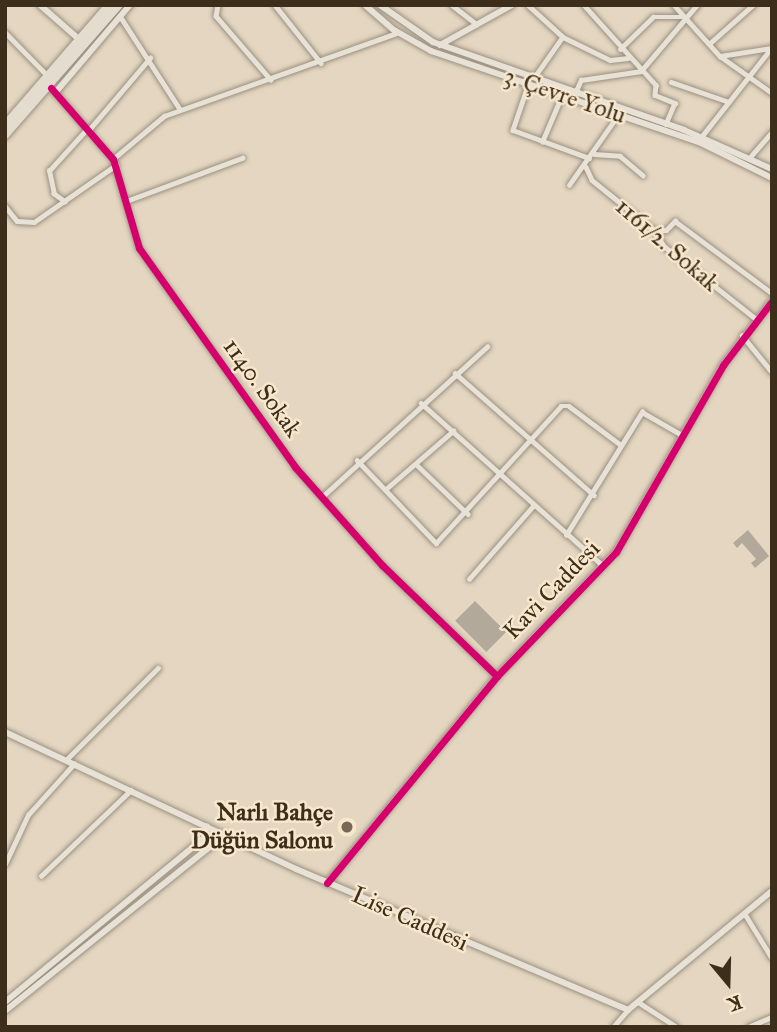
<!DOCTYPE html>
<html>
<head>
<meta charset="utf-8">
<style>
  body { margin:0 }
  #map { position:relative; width:777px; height:1032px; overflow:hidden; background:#e4d6c0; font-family:"IM FELL Great Primer",serif }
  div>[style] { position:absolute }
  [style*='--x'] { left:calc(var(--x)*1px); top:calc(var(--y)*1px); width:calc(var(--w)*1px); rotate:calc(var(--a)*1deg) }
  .building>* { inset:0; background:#b3a99a; transform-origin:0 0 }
  .roads { filter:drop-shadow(0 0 2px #9a9081) drop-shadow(0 0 2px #9a9081) }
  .street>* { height:4.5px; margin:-2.25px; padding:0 2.25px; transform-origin:2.25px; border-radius:2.25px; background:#e8e1d6 }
  .secondary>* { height:6px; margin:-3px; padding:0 3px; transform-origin:3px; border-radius:3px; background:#e8e1d6 }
  .highway>* { height:8px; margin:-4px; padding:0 4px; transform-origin:4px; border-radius:4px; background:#e4dccf }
  .cycleway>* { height:7px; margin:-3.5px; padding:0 3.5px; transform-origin:3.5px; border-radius:3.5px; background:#d6006c }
  .dots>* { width:19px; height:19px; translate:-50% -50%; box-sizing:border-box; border:4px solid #f7e7cc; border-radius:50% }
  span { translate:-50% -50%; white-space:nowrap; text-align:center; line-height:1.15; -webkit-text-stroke:5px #f7e7cc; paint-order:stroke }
  .street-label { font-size:24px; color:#3d2e1c }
  .poi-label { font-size:24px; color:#3d2e1c; font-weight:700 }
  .right { translate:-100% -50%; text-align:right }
  .frame { position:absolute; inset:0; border:7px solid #3d2e1c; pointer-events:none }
  .north { position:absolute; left:693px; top:948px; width:70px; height:70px; -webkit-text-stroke:5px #f7e7cc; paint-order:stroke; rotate:161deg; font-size:19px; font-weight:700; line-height:28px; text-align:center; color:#3d2e1c }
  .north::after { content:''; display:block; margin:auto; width:24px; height:32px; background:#3d2e1c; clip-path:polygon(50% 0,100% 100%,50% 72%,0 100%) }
</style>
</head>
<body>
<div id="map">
  <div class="building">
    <i style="clip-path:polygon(748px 530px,769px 556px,755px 568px,751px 563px,756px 559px,742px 543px,737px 548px,733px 543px)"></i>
    <i style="left:475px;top:601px;width:44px;height:28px;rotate:45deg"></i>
  </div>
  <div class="roads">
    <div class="street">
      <i style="--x:218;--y:5;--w:11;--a:100"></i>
      <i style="--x:216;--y:16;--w:84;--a:49.3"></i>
      <i style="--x:275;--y:5;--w:74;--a:51.6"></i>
      <i style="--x:452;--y:5;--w:31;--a:38"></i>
      <i style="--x:528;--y:5;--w:47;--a:42.4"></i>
      <i style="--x:563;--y:37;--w:49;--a:125"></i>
      <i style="--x:584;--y:5;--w:108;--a:48"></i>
      <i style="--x:656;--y:85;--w:10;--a:96"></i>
      <i style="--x:655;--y:95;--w:22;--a:22"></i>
      <i style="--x:675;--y:103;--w:23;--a:113"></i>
      <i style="--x:674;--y:5;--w:69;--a:48"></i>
      <i style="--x:720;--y:56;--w:64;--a:35.4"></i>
      <i style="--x:120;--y:16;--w:111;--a:57.2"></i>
      <i style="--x:5;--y:32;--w:60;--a:45.7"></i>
      <i style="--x:563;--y:37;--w:52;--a:26.1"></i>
      <i style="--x:610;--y:60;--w:18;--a:-6"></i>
      <i style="--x:709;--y:44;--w:59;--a:-41.6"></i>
      <i style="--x:620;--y:49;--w:46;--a:-44.1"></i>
      <i style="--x:653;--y:17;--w:30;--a:0"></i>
      <i style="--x:720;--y:56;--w:52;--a:-8.9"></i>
      <i style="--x:671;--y:82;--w:61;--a:19"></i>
      <i style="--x:529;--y:83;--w:50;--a:108.8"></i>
      <i style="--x:513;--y:130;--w:81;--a:20.2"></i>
      <i style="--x:54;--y:91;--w:90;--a:49.1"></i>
      <i style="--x:113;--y:159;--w:93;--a:73.7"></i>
      <i style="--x:139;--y:248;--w:269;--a:54.5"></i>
      <i style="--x:295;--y:467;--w:131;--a:48.4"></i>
      <i style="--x:382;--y:565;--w:160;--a:44"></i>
      <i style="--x:576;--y:91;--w:12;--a:-66"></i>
      <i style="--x:581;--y:80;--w:61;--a:-8.5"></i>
      <i style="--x:641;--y:71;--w:87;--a:-49.7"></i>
      <i style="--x:88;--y:131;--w:96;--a:-49.7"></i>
      <i style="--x:702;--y:136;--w:113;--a:-51.8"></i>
      <i style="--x:542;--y:142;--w:51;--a:-66.9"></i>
      <i style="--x:594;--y:154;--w:26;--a:4"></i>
      <i style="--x:620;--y:156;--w:30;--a:40"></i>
      <i style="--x:751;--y:156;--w:32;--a:-49"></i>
      <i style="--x:113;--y:159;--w:67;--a:-40.1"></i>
      <i style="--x:164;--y:116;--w:247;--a:-19.6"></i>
      <i style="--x:586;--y:167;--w:14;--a:65"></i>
      <i style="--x:592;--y:180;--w:80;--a:38.9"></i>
      <i style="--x:654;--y:230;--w:19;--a:58"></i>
      <i style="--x:664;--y:246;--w:116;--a:38.4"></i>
      <i style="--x:569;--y:185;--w:85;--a:-55"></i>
      <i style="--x:129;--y:200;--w:121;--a:-20.4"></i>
      <i style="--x:65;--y:202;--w:14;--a:-144"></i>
      <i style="--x:54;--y:194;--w:24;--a:-102"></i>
      <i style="--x:49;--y:171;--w:57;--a:-47.9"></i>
      <i style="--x:5;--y:206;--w:19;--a:51"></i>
      <i style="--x:17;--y:221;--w:17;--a:3"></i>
      <i style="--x:34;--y:222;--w:100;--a:-34.8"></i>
      <i style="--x:655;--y:231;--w:11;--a:-5"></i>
      <i style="--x:666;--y:230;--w:13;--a:-45"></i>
      <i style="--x:675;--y:221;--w:121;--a:36.6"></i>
      <i style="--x:742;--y:335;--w:48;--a:51"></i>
      <i style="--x:455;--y:373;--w:185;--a:41.3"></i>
      <i style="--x:421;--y:403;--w:244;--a:41.8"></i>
      <i style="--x:357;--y:460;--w:115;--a:46.4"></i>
      <i style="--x:436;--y:543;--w:185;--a:-47.6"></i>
      <i style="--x:561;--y:406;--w:8;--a:0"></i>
      <i style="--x:569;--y:406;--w:65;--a:36.9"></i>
      <i style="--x:416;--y:464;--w:72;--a:43.9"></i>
      <i style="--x:386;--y:489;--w:89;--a:-40.9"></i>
      <i style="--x:323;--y:496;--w:222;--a:-42.3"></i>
      <i style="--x:566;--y:535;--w:145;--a:-58.3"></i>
      <i style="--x:642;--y:412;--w:46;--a:29.9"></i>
      <i style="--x:469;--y:579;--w:98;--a:-48.7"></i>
      <i style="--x:66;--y:760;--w:130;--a:-45"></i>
      <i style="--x:5;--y:864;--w:54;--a:-64.9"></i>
      <i style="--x:28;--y:815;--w:69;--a:-48"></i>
      <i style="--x:41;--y:876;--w:124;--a:-43.7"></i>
      <i style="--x:745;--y:914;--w:52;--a:58.5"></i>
      <i style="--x:638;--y:1002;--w:46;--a:32.7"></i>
      <i style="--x:613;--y:1027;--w:23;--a:-49"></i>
      <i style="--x:748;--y:1027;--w:26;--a:-23"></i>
    </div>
    <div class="secondary">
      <i style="--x:40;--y:5;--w:53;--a:41.2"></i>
      <i style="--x:365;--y:5;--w:38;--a:41"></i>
      <i style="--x:394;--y:30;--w:43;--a:29.6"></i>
      <i style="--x:431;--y:51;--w:283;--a:18.8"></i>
      <i style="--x:699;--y:142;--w:81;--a:26.3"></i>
      <i style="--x:380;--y:5;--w:65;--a:34.9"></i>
      <i style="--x:433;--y:42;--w:266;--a:19.3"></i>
      <i style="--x:684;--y:130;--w:96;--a:23.9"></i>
      <i style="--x:440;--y:45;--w:82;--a:-29.1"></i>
      <i style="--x:55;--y:93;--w:116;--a:-49.6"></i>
      <i style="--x:5;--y:732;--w:322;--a:25.2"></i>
      <i style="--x:296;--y:869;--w:361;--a:23"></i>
      <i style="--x:628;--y:1010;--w:187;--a:-39.6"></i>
      <i style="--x:327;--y:883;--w:268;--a:-50.6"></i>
      <i style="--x:497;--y:676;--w:172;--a:-46.2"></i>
      <i style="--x:616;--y:552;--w:215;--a:-60.2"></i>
      <i style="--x:723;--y:365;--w:81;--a:-52.6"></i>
      <i style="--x:5;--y:1002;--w:258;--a:-39.5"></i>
      <i style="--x:204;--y:838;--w:12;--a:-76"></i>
      <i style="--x:5;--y:1011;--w:282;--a:-38.7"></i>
    </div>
    <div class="highway">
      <i style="--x:5;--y:125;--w:159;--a:-49.1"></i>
      <i style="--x:5;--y:135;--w:173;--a:-48.8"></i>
    </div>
  </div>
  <div class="cycleway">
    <i style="--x:51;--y:88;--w:94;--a:48.9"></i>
    <i style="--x:113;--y:159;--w:93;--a:73.7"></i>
    <i style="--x:139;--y:248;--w:269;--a:54.5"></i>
    <i style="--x:295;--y:467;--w:131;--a:48.4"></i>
    <i style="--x:382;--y:565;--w:160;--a:44"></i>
    <i style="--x:327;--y:883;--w:268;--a:-50.6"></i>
    <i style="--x:497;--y:676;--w:172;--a:-46.2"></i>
    <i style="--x:616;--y:552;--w:215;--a:-60.2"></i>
    <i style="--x:723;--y:365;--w:81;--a:-52.6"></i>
  </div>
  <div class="dots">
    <i style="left:347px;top:827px;background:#776955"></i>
  </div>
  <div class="street-label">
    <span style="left:565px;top:96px;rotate:19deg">3. Çevre Yolu</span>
    <span style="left:667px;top:245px;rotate:41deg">1161/2. Sokak</span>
    <span style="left:262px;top:388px;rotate:54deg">1140. Sokak</span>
    <span style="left:552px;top:590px;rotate:-46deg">Kavi Caddesi</span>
    <span style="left:410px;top:919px;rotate:24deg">Lise Caddesi</span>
  </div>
  <div class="poi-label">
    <span class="right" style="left:333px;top:827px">Narlı Bahçe<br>Düğün Salonu</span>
  </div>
  <div class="frame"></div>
  <div class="north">K</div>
</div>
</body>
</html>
